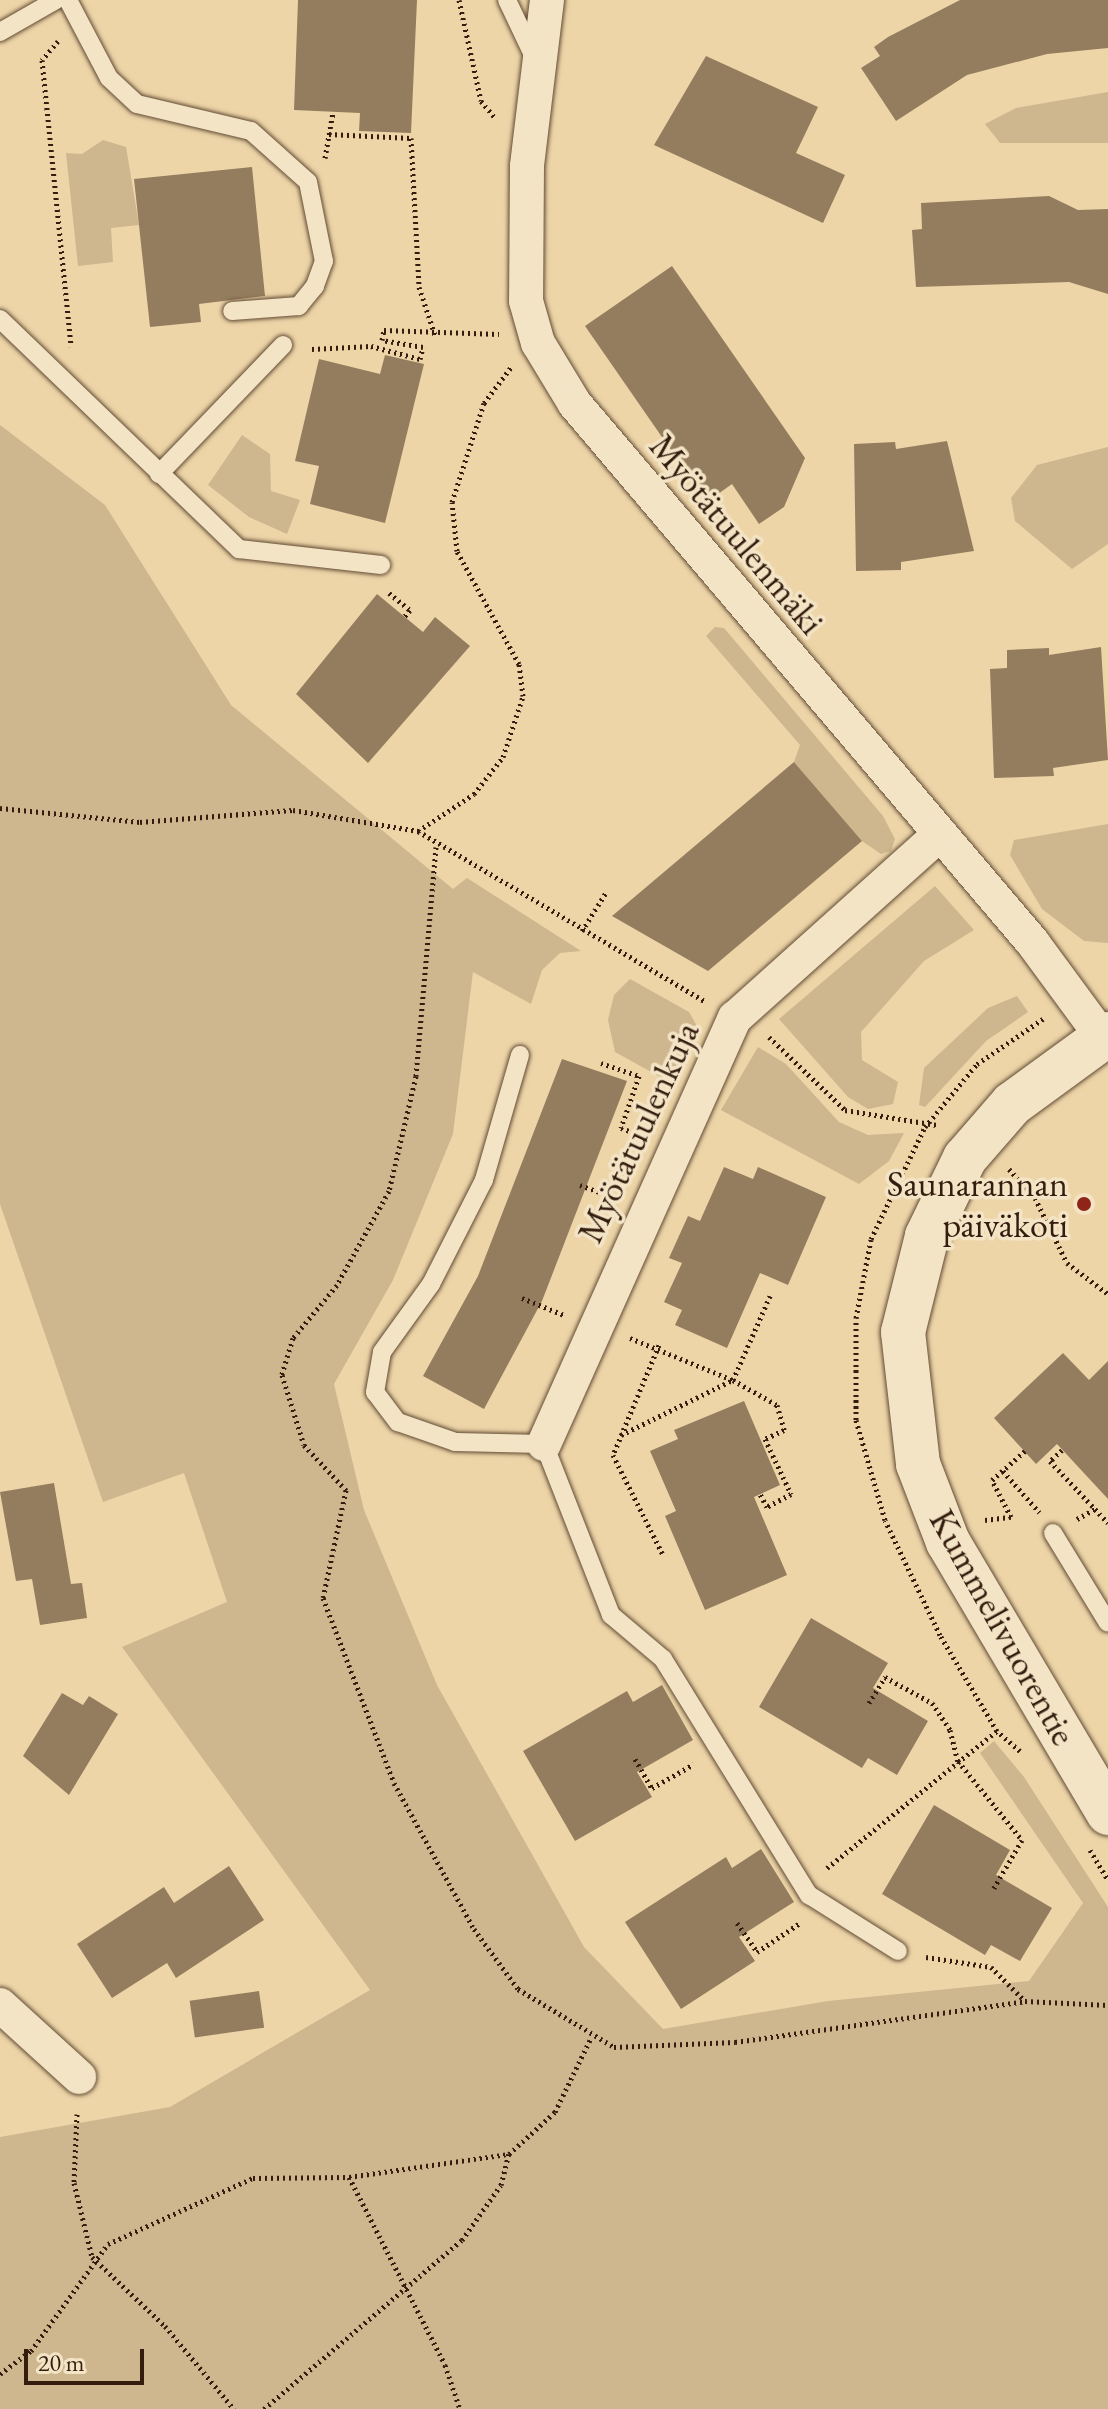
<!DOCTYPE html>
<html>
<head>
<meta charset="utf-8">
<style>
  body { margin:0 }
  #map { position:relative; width:1108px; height:2409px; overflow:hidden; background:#edd5a8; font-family:"EB Garamond",serif }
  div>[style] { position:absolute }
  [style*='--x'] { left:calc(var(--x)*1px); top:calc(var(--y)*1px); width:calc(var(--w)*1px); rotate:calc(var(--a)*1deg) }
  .green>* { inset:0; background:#ceb68e }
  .building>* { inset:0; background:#947d5e; transform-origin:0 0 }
  .path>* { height:5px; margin-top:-2.5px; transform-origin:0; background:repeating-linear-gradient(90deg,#341d0e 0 2px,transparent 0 6px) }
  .roads { filter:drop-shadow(0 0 2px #624b34) drop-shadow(0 0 2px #624b34) }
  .lane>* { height:18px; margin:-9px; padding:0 9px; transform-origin:9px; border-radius:9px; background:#f3e4c6 }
  .street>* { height:34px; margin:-17px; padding:0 17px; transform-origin:17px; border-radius:17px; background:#f3e4c6 }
  .secondary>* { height:44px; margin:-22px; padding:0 22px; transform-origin:22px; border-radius:22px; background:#f3e4c6 }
  .dots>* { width:22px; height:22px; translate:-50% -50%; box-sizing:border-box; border:4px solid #f3e4c6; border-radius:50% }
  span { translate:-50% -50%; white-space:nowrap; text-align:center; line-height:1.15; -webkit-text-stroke:7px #f3e4c6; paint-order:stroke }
  .street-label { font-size:36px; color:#341d0e }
  .poi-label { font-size:36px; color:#341d0e }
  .right { translate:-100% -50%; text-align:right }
  .scale { position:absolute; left:24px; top:2349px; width:120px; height:36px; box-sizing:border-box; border:4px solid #341d0e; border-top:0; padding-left:10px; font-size:24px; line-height:28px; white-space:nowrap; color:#341d0e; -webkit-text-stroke:6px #f3e4c6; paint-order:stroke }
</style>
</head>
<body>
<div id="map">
  <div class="green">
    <i style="clip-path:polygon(1108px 92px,1108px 143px,1000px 143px,985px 124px,1016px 108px)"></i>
    <i style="clip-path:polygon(103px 140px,126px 147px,139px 225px,111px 228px,113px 262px,78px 266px,66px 153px,82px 154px)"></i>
    <i style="clip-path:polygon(0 425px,105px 505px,231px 705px,453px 889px,467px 878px,581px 951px,560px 953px,542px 970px,531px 1004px,473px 972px,453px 1134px,393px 1280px,334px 1384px,364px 1510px,437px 1685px,584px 1947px,663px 2029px,828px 2001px,1029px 1981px,1083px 1903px,980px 1753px,994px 1741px,1024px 1777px,1108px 1907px,1108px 2409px,0 2409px,0 2137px,170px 2107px,370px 1990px,122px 1647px,227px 1602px,184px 1473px,103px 1502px,0 1204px)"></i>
    <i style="clip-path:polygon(242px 435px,270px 454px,271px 491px,300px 500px,287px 534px,249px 517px,208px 485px)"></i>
    <i style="clip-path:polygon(1108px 447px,1108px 544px,1072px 569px,1015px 521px,1011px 498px,1037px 465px)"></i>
    <i style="clip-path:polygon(715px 627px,724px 628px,883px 816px,895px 839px,891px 851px,881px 854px,862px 841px,794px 762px,800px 745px,706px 636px)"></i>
    <i style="clip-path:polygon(1108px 824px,1108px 943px,1084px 941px,1042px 909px,1010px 855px,1014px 840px)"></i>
    <i style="clip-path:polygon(935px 886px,974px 930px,924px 961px,861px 1032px,862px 1060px,898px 1082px,893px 1104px,868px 1109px,848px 1097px,779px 1019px)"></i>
    <i style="clip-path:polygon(630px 979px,689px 1012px,701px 1033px,675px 1085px,615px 1052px,608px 1020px,614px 995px)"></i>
    <i style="clip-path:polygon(1017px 996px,1028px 1012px,986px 1041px,925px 1107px,919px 1105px,924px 1068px,988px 1008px)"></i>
    <i style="clip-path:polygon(758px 1047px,786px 1064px,839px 1122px,868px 1135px,904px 1133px,889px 1161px,859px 1184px,721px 1110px)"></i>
  </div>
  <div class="building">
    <i style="clip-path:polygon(298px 0,417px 0,411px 133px,359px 131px,360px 113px,294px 110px)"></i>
    <i style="clip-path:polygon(960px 0,1108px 0,1108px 48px,1047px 54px,967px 75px,896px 121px,861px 68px,880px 56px,874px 47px,888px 37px)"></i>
    <i style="clip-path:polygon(706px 56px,818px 107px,796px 153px,845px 175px,823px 223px,654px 145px)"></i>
    <i style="clip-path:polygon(252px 167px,265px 296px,199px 304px,201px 322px,150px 327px,134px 179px)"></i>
    <i style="clip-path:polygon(1049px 196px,1078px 210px,1108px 209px,1108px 294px,1069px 282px,916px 287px,912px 230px,922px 229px,921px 203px)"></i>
    <i style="clip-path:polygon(672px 266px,805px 458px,784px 507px,759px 524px,732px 484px,707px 502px,585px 326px)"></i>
    <i style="clip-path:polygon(385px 355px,424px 364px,385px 523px,310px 504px,319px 466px,295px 461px,319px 359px,380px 374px)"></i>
    <i style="clip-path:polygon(947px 441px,974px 551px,901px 562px,901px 570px,856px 571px,854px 444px,895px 442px,896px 449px)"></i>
    <i style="clip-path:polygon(377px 594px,423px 632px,435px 617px,470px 646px,368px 763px,296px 694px)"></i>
    <i style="clip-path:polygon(1101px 647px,1108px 760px,1053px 768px,1054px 776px,994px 778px,990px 669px,1007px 668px,1007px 650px,1049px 648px,1049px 655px)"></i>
    <i style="clip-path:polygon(794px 762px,862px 841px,708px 971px,612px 916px)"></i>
    <i style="clip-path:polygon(562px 1059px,627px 1081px,542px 1301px,484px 1409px,423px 1376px,478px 1276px)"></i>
    <i style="clip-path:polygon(724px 1167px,753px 1179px,758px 1167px,826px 1197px,788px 1285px,760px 1273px,727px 1348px,675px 1325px,682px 1310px,664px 1302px,682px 1263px,669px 1258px,688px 1216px,700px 1221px)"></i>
    <i style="clip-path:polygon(1063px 1353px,1089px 1380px,1108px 1361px,1108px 1499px,1057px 1444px,1036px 1464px,994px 1418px)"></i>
    <i style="clip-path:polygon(744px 1401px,780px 1485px,754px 1497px,787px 1575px,705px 1610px,665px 1516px,676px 1511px,650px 1451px,678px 1439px,674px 1430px)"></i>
    <i style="clip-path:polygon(54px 1483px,71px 1584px,82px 1583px,87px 1618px,40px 1625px,32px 1579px,16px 1581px,0 1492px)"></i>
    <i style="clip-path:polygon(811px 1618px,888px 1663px,873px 1688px,928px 1721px,897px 1775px,868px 1758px,862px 1768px,759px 1707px)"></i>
    <i style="clip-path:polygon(662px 1685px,693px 1740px,637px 1772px,652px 1797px,575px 1841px,523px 1751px,627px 1691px,633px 1702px)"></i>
    <i style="clip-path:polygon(62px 1693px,83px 1705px,89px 1696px,118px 1714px,69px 1795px,23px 1756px)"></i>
    <i style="clip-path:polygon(934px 1805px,1010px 1850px,996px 1875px,1052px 1908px,1020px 1961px,991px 1945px,985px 1955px,882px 1894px)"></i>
    <i style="clip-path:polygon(761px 1849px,794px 1902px,739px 1937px,755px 1961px,681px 2009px,625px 1922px,726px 1857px,732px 1868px)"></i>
    <i style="clip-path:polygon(229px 1866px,264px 1920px,176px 1978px,167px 1963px,112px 1998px,77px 1944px,164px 1887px,174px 1903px)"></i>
    <i style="left:259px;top:1991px;width:37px;height:70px;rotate:82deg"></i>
  </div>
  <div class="path">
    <i style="--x:459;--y:0;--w:103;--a:77.7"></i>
    <i style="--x:481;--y:101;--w:23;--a:50"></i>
    <i style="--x:58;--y:41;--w:25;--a:130"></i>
    <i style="--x:42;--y:60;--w:288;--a:84.2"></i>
    <i style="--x:329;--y:134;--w:82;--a:2.8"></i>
    <i style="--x:411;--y:138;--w:149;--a:86.9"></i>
    <i style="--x:419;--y:287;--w:51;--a:71.6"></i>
    <i style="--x:325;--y:158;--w:47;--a:-80.1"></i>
    <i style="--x:312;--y:349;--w:59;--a:-2.9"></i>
    <i style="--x:371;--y:346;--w:51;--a:14.9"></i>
    <i style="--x:420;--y:359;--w:12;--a:-76"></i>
    <i style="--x:423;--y:347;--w:42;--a:-170.3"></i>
    <i style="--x:382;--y:340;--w:10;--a:-79"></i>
    <i style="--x:384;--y:330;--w:115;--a:2"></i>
    <i style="--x:389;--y:593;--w:27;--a:39"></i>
    <i style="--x:410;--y:610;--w:9;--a:131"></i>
    <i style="--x:0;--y:808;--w:141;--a:5.7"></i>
    <i style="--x:140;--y:822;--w:153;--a:-4.5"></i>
    <i style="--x:293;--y:810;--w:127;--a:9.5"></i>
    <i style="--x:418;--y:831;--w:333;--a:30.7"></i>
    <i style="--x:418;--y:831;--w:67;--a:-33.5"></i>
    <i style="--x:474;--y:794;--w:47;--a:-51.9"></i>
    <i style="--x:503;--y:757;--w:64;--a:-71.8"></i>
    <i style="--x:523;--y:696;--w:32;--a:-97"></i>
    <i style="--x:519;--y:664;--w:129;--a:-118.8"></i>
    <i style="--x:457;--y:551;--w:49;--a:-95.8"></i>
    <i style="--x:452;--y:502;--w:104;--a:-72.1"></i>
    <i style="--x:484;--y:403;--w:46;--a:-52.9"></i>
    <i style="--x:436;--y:847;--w:230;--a:95"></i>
    <i style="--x:416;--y:1076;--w:118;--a:103.2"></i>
    <i style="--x:389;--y:1191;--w:107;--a:119"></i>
    <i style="--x:337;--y:1285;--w:69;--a:129.7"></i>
    <i style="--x:293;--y:1338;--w:39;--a:107"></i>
    <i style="--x:282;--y:1375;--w:73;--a:72.6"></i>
    <i style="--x:304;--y:1445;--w:62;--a:47"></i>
    <i style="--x:346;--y:1490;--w:110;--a:102"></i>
    <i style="--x:323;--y:1598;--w:198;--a:69"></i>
    <i style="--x:394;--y:1783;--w:166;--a:61.3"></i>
    <i style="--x:474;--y:1929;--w:74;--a:53.7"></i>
    <i style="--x:518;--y:1989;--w:112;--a:31.1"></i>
    <i style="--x:614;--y:2047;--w:121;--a:-2.4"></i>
    <i style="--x:735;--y:2042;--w:293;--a:-8"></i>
    <i style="--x:1025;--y:2001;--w:83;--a:2.8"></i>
    <i style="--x:582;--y:931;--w:47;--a:-58"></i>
    <i style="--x:769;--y:1037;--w:105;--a:43.8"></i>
    <i style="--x:845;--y:1110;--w:93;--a:9.3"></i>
    <i style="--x:601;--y:1063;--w:40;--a:18.9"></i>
    <i style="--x:639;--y:1076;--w:55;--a:109.1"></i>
    <i style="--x:621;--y:1128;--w:21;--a:19"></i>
    <i style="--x:1009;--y:1169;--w:39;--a:48"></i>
    <i style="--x:1035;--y:1198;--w:72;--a:63.8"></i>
    <i style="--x:1067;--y:1263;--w:51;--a:37.1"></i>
    <i style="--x:580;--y:1185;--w:38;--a:20"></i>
    <i style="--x:522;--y:1298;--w:45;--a:22"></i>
    <i style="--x:630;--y:1338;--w:111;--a:22.2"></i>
    <i style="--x:733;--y:1380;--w:92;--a:-66.2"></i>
    <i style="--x:659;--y:1345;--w:119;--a:112.7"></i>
    <i style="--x:613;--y:1455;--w:110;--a:63.4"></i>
    <i style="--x:621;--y:1435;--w:125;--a:-26.2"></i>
    <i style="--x:733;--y:1380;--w:51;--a:29.6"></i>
    <i style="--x:777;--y:1405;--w:26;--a:74"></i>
    <i style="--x:784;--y:1430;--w:21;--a:155"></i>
    <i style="--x:765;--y:1439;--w:61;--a:64.7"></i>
    <i style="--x:791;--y:1494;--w:27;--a:152"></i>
    <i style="--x:767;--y:1507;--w:15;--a:-118"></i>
    <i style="--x:1062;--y:1450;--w:16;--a:137"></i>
    <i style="--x:1050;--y:1461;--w:66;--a:46.8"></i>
    <i style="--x:1003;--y:1471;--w:55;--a:48.7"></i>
    <i style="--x:1077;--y:1519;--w:21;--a:-29"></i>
    <i style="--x:1095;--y:1509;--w:19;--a:47"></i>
    <i style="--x:985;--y:1520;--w:26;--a:-7"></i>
    <i style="--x:1011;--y:1517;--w:42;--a:-117.2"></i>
    <i style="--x:992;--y:1480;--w:44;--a:-41.3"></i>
    <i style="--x:869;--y:1703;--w:31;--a:-58"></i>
    <i style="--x:885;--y:1677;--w:54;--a:29"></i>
    <i style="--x:932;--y:1703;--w:32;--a:56"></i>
    <i style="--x:950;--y:1730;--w:32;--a:76"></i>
    <i style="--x:958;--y:1761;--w:102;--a:51"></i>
    <i style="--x:1022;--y:1840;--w:56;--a:120.3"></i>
    <i style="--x:1020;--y:1751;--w:30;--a:-139"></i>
    <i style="--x:997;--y:1731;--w:112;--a:-120.7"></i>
    <i style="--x:940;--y:1635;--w:127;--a:-115.6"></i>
    <i style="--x:885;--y:1520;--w:104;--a:-106.2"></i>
    <i style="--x:856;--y:1420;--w:102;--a:-90"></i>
    <i style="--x:856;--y:1318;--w:80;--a:-79.2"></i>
    <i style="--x:871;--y:1239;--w:124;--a:-64.3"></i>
    <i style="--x:925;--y:1127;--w:82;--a:-50.5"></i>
    <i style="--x:977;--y:1064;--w:80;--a:-34.3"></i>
    <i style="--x:635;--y:1759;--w:34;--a:60"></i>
    <i style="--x:652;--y:1788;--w:48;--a:-29.7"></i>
    <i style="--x:1090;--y:1850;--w:35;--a:59"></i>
    <i style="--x:827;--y:1868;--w:218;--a:-38.9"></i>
    <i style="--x:737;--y:1923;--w:35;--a:55"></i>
    <i style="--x:757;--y:1952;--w:52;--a:-34"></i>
    <i style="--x:926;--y:1957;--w:66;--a:8.7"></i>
    <i style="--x:991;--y:1967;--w:47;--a:45"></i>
    <i style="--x:77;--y:2114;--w:69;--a:92.5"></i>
    <i style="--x:74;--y:2183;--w:76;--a:76.3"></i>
    <i style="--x:92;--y:2257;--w:100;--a:43.4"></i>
    <i style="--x:165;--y:2326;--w:108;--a:50.3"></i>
    <i style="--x:349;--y:2177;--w:211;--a:62.9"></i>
    <i style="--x:445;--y:2365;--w:46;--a:71.2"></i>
    <i style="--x:0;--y:2374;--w:39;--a:-37"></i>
    <i style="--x:31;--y:2351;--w:132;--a:-54.3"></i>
    <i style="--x:108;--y:2244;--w:159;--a:-24.5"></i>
    <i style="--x:253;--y:2178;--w:96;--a:-0.6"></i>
    <i style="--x:349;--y:2177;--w:162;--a:-8.2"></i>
    <i style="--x:264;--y:2409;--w:260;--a:-40.5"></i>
    <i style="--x:462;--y:2240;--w:67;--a:-54.7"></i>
    <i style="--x:501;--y:2185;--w:32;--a:-76"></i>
    <i style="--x:509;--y:2154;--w:62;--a:-42.4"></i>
    <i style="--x:555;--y:2112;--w:82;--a:-64.1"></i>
  </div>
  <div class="roads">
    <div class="lane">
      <i style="--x:68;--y:0;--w:88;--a:62.3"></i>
      <i style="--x:109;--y:78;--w:38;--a:43"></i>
      <i style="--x:137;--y:104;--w:117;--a:13.3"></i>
      <i style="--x:251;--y:131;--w:76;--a:41.8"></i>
      <i style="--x:308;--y:182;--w:81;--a:78.6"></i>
      <i style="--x:324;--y:261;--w:27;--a:110"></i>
      <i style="--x:315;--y:286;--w:26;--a:129"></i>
      <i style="--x:299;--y:306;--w:67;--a:175.7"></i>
      <i style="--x:507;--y:0;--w:68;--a:64.6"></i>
      <i style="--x:0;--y:32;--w:64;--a:-29.7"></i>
      <i style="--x:0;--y:319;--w:332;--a:43.9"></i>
      <i style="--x:239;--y:549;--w:143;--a:6.4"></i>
      <i style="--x:159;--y:474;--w:179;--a:-46.1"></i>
      <i style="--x:520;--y:1055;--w:130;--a:106.1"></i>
      <i style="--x:484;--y:1180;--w:117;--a:117"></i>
      <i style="--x:431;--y:1284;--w:84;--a:125.8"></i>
      <i style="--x:382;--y:1352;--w:41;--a:99.9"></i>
      <i style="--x:375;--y:1392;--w:38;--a:53"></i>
      <i style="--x:398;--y:1422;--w:60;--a:19.3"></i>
      <i style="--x:455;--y:1442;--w:89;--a:1.3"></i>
      <i style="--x:544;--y:1444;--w:184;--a:68.6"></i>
      <i style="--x:611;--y:1615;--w:68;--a:40.2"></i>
      <i style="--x:663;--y:1659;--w:278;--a:58.3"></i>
      <i style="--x:809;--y:1895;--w:105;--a:32.2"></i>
      <i style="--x:1053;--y:1533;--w:105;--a:58.6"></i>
    </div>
    <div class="street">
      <i style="--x:547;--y:0;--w:167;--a:96.9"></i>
      <i style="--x:527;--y:166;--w:135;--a:90.4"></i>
      <i style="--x:526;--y:301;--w:44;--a:74.1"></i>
      <i style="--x:538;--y:343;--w:71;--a:58.8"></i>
      <i style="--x:575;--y:404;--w:707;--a:49.64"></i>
      <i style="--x:1033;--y:943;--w:117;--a:53.7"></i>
      <i style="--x:544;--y:1444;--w:467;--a:-65.9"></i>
      <i style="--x:735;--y:1018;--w:274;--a:-41.9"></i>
      <i style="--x:0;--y:2005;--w:107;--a:42.3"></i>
    </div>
    <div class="secondary">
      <i style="--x:1108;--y:1034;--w:119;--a:143.9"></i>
      <i style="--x:1012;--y:1104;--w:72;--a:131"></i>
      <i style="--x:965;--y:1158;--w:87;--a:116"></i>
      <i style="--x:927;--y:1236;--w:99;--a:104"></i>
      <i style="--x:903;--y:1332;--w:133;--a:83.5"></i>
      <i style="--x:918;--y:1464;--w:84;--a:69"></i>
      <i style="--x:948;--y:1542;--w:315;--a:59.4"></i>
    </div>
  </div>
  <div class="dots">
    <i style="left:1084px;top:1204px;background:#8f2418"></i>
  </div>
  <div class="street-label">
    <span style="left:737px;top:534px;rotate:50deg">Myötätuulenmäki</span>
    <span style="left:638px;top:1132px;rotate:-65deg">Myötätuulenkuja</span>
    <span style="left:1003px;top:1627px;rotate:61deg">Kummelivuorentie</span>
  </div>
  <div class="poi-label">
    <span class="right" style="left:1068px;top:1204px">Saunarannan<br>päiväkoti</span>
  </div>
  <div class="scale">20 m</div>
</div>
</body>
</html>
